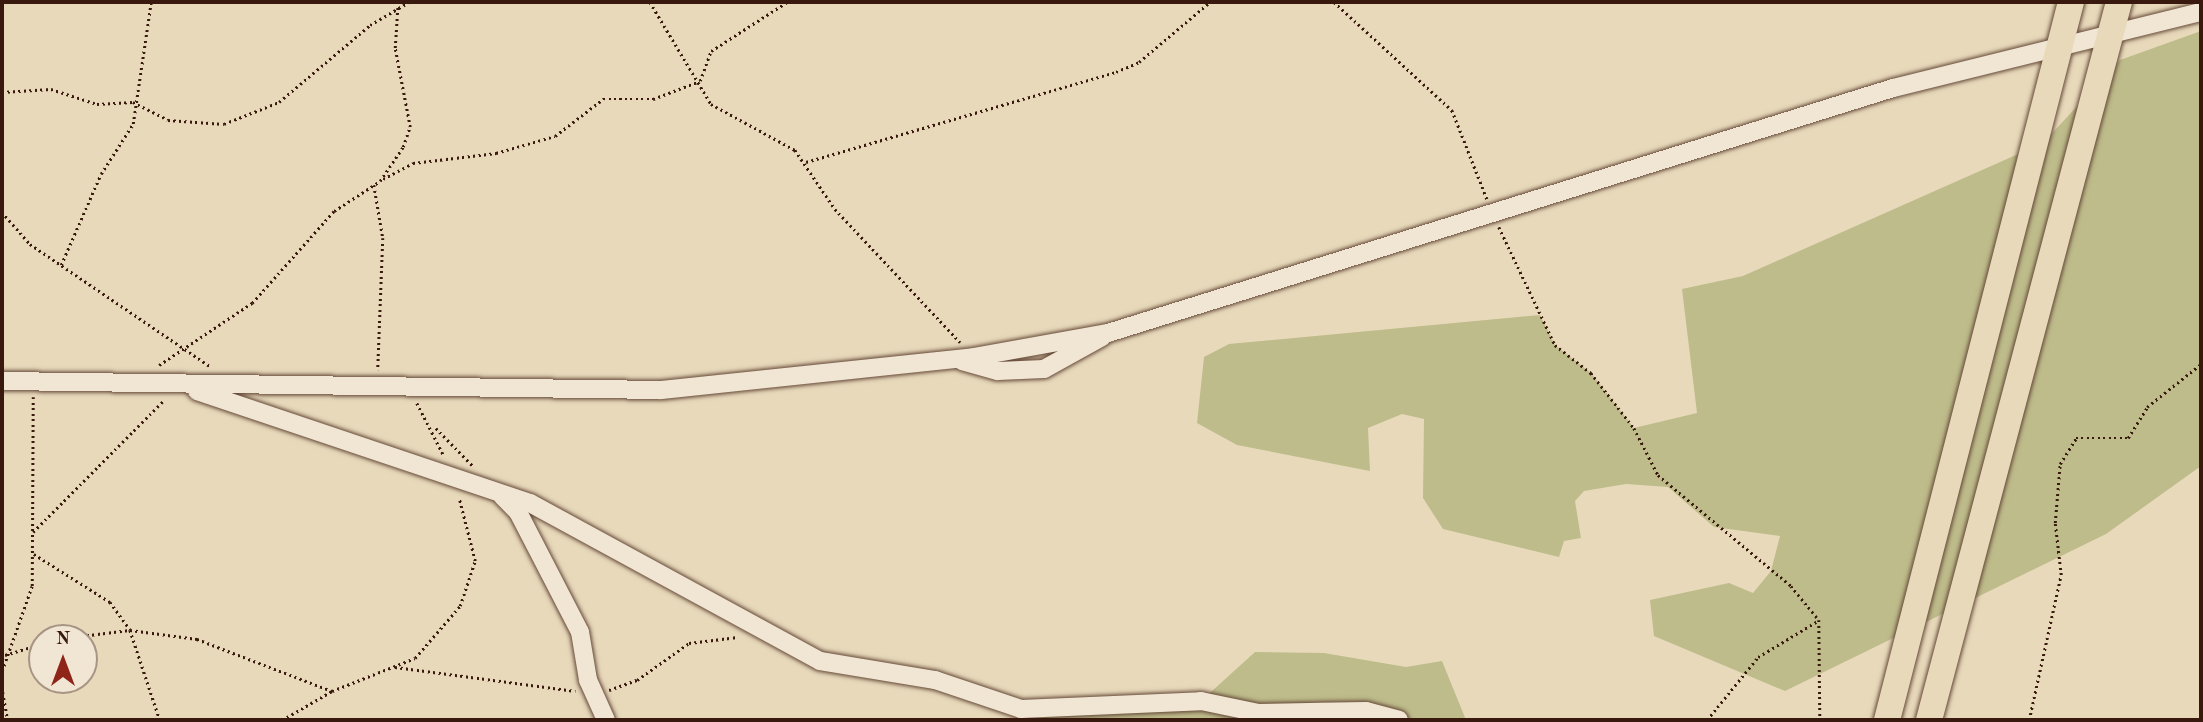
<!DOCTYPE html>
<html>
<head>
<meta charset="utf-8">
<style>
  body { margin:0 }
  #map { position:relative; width:2203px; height:722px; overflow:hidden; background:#e8d9bb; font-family:"Old Standard TT",serif }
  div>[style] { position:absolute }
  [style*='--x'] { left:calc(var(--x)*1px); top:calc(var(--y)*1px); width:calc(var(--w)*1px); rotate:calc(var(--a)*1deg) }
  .green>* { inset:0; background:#bebc8b }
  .path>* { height:2.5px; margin-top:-1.25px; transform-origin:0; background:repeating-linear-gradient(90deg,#39190d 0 2px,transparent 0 5.5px) }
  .roads { filter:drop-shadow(0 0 2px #654938) drop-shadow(0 0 2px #654938) }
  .minor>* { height:18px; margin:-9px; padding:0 9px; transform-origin:9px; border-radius:9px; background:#f0e6d3 }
  .highway>* { height:26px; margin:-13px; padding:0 13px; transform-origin:13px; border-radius:13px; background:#e8d9bb }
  span { translate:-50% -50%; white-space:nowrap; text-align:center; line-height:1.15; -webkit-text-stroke:6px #f0e6d3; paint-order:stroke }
  .frame { position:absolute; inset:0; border:4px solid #39190d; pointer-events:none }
  .north { position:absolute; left:28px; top:624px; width:70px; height:70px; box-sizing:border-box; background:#f0e6d3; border:2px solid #a79484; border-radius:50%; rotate:0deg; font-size:19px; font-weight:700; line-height:28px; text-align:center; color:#39190d }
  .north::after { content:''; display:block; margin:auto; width:24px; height:32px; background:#8f2418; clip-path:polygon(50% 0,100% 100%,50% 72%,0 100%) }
</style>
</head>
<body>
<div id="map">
  <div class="green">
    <i style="clip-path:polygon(2201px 31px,2201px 466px,2106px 534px,1785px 691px,1654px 636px,1650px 600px,1729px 583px,1753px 593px,1771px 571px,1780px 536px,1714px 527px,1668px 487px,1626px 484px,1584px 491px,1575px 501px,1581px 538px,1564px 541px,1559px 557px,1443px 529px,1423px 498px,1424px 419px,1402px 414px,1368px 428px,1370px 471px,1237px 445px,1197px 423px,1204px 357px,1229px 344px,1540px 315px,1555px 345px,1591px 373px,1634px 428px,1697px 413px,1682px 289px,1743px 276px,2043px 143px,2120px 60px)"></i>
    <i style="clip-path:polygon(1255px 652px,1324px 653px,1406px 667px,1442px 661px,1466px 720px,1020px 720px,1021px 709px,1201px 701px)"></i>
  </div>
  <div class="path">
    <i style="--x:650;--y:2;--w:119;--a:59.1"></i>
    <i style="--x:711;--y:104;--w:96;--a:28.7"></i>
    <i style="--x:795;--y:150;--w:71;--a:55.9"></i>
    <i style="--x:835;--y:209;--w:183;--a:46.8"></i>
    <i style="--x:1334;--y:2;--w:160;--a:42.5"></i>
    <i style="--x:1452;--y:110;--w:96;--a:68.5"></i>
    <i style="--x:2;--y:60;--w:79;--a:90"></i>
    <i style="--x:2;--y:92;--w:49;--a:-3.5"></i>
    <i style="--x:51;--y:89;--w:48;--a:18.1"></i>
    <i style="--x:97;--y:104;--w:36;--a:-3"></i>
    <i style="--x:133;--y:102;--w:39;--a:27"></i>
    <i style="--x:168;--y:120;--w:56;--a:4.1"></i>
    <i style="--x:224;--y:124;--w:59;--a:-21.8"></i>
    <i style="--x:279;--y:102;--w:119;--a:-40.2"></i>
    <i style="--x:370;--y:25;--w:45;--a:-30.5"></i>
    <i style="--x:806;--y:162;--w:323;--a:-16.2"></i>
    <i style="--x:1116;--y:72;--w:25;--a:-23"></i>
    <i style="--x:1139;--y:62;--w:93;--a:-40.2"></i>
    <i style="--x:383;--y:179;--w:34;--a:-28"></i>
    <i style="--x:413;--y:163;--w:84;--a:-6.9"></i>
    <i style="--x:496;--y:153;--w:61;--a:-16.1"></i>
    <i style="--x:555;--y:136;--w:61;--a:-37.6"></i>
    <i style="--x:603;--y:99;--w:50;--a:0"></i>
    <i style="--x:653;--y:99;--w:50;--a:-21"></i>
    <i style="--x:700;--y:81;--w:32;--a:-70"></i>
    <i style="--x:711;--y:51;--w:90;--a:-32.8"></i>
    <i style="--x:374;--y:185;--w:54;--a:80.4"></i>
    <i style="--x:383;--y:238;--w:132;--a:92.2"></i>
    <i style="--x:2;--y:212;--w:43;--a:48.8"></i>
    <i style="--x:30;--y:244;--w:219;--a:34.2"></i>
    <i style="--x:1499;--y:227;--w:131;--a:64.6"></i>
    <i style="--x:1555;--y:345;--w:46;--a:37.9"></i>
    <i style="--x:1591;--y:373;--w:70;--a:52"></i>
    <i style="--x:1634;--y:428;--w:53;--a:62.9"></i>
    <i style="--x:1658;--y:475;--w:173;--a:39.8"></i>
    <i style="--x:1791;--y:586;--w:44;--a:50.5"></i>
    <i style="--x:1819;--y:620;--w:100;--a:89.4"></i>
    <i style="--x:61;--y:265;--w:99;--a:-66.3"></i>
    <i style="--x:101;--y:174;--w:59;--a:-57.4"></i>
    <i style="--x:133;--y:124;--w:123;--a:-81.6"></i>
    <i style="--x:159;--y:365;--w:112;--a:-33.7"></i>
    <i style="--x:252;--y:303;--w:123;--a:-48.3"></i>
    <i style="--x:334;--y:211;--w:55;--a:-33.1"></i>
    <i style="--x:380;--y:181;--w:41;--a:-55.9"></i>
    <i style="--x:403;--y:147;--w:21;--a:-71"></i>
    <i style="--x:410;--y:127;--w:80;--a:-100.8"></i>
    <i style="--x:395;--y:48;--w:46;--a:-86.3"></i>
    <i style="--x:417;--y:403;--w:59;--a:63"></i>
    <i style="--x:436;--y:428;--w:53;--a:45.8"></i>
    <i style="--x:33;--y:532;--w:186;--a:-45.2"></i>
    <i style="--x:34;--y:554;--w:90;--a:32.3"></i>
    <i style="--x:110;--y:602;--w:34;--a:54"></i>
    <i style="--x:130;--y:630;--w:95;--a:71.6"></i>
    <i style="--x:65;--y:638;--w:65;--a:-7"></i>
    <i style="--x:130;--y:630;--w:68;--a:7.7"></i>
    <i style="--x:197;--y:639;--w:145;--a:21.1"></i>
    <i style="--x:5;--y:655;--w:39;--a:-17"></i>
    <i style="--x:395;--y:667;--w:182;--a:7.6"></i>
    <i style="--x:2;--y:671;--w:90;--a:-70.6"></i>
    <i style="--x:32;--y:586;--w:189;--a:-89.7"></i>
    <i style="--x:2;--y:687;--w:34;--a:80"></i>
    <i style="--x:609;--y:690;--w:30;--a:-20"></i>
    <i style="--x:637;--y:680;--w:64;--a:-35.4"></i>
    <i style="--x:689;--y:643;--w:49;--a:-7"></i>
    <i style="--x:282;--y:720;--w:58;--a:-30.1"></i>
    <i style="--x:332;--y:691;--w:89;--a:-21.7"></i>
    <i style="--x:415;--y:658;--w:69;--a:-49.1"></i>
    <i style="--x:460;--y:606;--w:47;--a:-71.6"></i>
    <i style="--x:475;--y:561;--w:65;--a:-104.3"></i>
    <i style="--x:1707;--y:720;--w:81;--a:-51"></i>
    <i style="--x:1758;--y:657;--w:71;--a:-31.2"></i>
    <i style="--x:2029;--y:720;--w:148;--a:-77.6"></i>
    <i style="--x:2061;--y:575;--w:52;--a:-96.6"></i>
    <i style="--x:2055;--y:523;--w:59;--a:-85.2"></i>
    <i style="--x:2060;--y:464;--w:31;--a:-58"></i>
    <i style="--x:2076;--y:438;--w:52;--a:0"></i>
    <i style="--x:2128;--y:438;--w:36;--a:-58"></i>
    <i style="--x:2147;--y:407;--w:69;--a:-38.5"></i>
  </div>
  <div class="roads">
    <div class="minor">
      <i style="--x:962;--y:361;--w:37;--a:16"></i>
      <i style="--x:998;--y:371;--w:46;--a:-2.5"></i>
      <i style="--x:1044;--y:369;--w:66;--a:-28.9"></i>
      <i style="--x:2;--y:381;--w:659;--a:0.78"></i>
      <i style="--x:661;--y:390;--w:315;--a:-6"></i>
      <i style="--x:974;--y:357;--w:136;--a:-10.2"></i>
      <i style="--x:1108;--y:333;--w:822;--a:-17.33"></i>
      <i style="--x:1893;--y:88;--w:317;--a:-13.9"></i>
      <i style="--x:197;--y:391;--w:351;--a:18.6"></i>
      <i style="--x:530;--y:503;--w:330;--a:28.6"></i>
      <i style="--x:820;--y:661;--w:117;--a:9.4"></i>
      <i style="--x:935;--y:680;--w:91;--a:18.6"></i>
      <i style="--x:1021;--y:709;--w:180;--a:-2.5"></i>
      <i style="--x:1201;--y:701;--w:59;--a:11.7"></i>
      <i style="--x:1259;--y:713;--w:107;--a:-1.1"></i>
      <i style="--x:1366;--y:711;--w:34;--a:15"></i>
      <i style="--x:502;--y:496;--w:23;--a:45"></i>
      <i style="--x:518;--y:512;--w:135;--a:62.7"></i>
      <i style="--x:580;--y:632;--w:49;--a:80.5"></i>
      <i style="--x:588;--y:680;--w:44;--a:65.8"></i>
    </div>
    <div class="highway">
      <i style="--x:1887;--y:720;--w:741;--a:-75.63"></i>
      <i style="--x:1929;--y:720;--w:743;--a:-75.18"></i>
    </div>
  </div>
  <div class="frame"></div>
  <div class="north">N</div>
</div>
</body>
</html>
